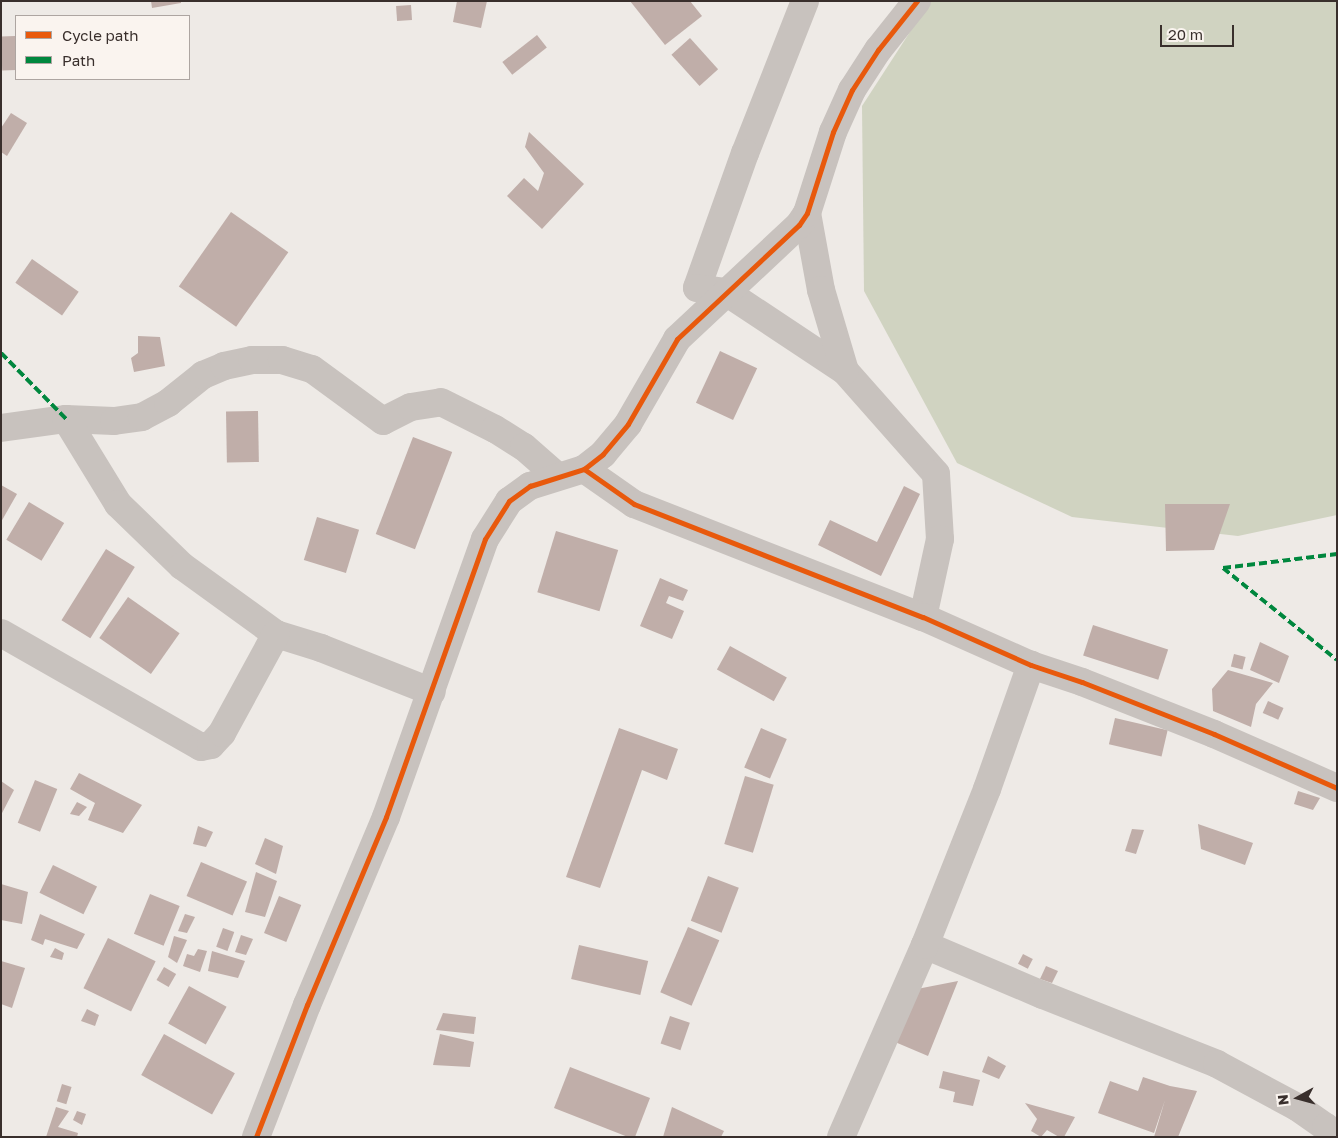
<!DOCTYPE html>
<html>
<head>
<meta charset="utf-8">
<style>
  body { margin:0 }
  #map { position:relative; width:1338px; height:1138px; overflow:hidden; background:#eeeae6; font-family:"Golos Text",sans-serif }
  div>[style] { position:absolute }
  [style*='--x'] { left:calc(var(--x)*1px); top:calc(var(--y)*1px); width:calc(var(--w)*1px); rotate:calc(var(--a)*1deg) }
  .green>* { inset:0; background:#d0d3c1 }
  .building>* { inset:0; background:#c0aea9; transform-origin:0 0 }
  .minor>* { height:28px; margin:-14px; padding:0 14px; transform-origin:14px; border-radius:14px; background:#c8c2be }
  .quiet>* { height:4px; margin-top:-2px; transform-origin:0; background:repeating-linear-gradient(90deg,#00873e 0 8px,transparent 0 12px) }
  .cycleway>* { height:5px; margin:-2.5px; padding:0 2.5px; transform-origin:2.5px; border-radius:2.5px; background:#e8590c }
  span { translate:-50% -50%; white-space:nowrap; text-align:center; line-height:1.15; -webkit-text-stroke:4.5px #faf4ef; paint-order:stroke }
  .frame { position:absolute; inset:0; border:2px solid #392f2c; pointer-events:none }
  .legend { position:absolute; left:15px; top:15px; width:175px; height:65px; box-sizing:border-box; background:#faf4ef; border:1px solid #ada5a1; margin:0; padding:6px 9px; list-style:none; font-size:15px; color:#392f2c }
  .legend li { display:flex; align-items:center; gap:10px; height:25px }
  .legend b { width:25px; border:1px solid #ada5a1 }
  .north { position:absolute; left:1273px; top:1073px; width:50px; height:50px; -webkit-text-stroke:4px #faf4ef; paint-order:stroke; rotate:263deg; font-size:14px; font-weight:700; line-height:20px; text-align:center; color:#392f2c }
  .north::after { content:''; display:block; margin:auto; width:18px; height:22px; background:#392f2c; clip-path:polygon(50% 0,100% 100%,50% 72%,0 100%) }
  .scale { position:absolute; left:1160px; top:25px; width:74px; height:22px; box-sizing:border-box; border:2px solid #392f2c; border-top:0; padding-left:6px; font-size:15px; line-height:18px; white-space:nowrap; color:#392f2c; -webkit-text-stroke:4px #faf4ef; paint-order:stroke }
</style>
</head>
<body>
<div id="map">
  <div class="green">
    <i style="clip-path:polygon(930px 1px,1337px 1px,1337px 515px,1238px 536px,1072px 517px,957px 463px,864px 291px,862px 106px)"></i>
  </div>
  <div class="building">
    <i style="clip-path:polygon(151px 1px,181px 1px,181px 3px,152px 8px)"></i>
    <i style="clip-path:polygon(457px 1px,487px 1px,481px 28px,453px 22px)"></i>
    <i style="clip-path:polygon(630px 1px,690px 1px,702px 16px,665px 45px)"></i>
    <i style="left:411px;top:5px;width:15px;height:15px;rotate:86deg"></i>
    <i style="left:537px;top:35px;width:16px;height:44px;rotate:52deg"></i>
    <i style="left:15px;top:36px;width:34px;height:14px;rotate:88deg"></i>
    <i style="left:690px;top:38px;width:42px;height:25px;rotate:48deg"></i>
    <i style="clip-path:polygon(11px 113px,27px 123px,7px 156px,1px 152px,1px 128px)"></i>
    <i style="clip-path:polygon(529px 132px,584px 184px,542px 229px,507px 196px,524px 178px,538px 191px,544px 173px,525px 147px)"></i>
    <i style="left:231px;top:212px;width:70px;height:91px;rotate:35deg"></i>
    <i style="left:32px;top:259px;width:57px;height:29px;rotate:35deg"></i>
    <i style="clip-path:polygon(138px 336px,160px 337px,165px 366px,134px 372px,131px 358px,138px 353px)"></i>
    <i style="left:720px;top:351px;width:41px;height:57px;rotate:25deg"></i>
    <i style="left:258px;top:411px;width:51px;height:32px;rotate:89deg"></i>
    <i style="left:413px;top:437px;width:42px;height:104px;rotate:21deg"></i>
    <i style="clip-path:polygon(1px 485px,17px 494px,1px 522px)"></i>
    <i style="clip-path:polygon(904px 486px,920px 494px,881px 576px,818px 545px,830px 520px,877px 542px)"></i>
    <i style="left:29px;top:502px;width:41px;height:44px;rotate:31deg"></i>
    <i style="clip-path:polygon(1165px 504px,1230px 504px,1214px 550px,1166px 551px)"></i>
    <i style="left:317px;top:517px;width:44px;height:45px;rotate:17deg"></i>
    <i style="left:556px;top:531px;width:65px;height:64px;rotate:17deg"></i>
    <i style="left:106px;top:549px;width:34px;height:84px;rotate:32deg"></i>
    <i style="clip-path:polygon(660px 578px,688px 590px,683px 601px,669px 596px,666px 603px,684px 611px,672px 639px,640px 626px)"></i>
    <i style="left:128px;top:597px;width:63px;height:50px;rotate:35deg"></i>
    <i style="left:1093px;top:625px;width:79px;height:32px;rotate:18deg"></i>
    <i style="clip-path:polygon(1260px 642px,1289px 656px,1279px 683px,1250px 670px)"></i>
    <i style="left:730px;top:646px;width:65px;height:27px;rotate:29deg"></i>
    <i style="left:1234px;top:654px;width:12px;height:13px;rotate:14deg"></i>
    <i style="clip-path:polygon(1228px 670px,1273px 683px,1256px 704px,1251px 727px,1213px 711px,1212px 689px)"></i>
    <i style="left:1268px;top:701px;width:17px;height:13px;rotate:24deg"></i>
    <i style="left:1115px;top:718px;width:54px;height:27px;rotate:13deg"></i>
    <i style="clip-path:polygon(619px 728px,678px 749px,667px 780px,642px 770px,600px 888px,566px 877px)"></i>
    <i style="left:761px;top:728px;width:28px;height:43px;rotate:23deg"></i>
    <i style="clip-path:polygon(79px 773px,142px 805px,123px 833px,88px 820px,95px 803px,70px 789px)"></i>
    <i style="left:745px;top:776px;width:30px;height:71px;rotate:17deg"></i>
    <i style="left:35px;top:780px;width:24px;height:46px;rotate:22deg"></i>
    <i style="clip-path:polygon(1px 781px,14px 790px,1px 815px)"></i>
    <i style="clip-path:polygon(1298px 791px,1320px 798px,1313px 810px,1294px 804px)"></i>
    <i style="clip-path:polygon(77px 802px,87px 807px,79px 816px,70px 814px)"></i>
    <i style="clip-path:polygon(1198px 824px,1253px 843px,1245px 865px,1201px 849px)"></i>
    <i style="clip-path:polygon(198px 826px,213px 832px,206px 847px,193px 844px)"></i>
    <i style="clip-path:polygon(1132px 829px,1144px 830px,1136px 854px,1125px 851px)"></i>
    <i style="clip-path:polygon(265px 838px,283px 846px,276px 874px,255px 864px)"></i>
    <i style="left:201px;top:862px;width:50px;height:37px;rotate:23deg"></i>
    <i style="left:53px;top:865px;width:49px;height:31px;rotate:26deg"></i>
    <i style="clip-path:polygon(256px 872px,277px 881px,265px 917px,245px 912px)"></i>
    <i style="left:708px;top:876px;width:33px;height:48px;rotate:21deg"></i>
    <i style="clip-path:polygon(1px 884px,28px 892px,22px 924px,1px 920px)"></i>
    <i style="left:150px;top:894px;width:32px;height:43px;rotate:22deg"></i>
    <i style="left:279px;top:896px;width:24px;height:40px;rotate:22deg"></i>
    <i style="clip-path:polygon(40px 914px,85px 934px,77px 949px,45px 939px,43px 945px,31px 940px)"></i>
    <i style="clip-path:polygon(185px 914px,195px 917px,187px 933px,178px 931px)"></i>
    <i style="left:688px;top:927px;width:34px;height:71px;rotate:23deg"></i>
    <i style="left:223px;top:928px;width:12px;height:20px;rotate:20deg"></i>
    <i style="clip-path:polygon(241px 935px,253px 939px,246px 955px,235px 952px)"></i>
    <i style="clip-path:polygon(174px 936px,187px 940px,177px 963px,168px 957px)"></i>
    <i style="left:108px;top:938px;width:53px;height:56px;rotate:26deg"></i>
    <i style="left:579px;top:945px;width:71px;height:35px;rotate:13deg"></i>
    <i style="clip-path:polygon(55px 948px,64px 953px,62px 960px,50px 957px)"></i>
    <i style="clip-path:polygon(198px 949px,207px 951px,200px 972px,183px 966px,187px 954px,194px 956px)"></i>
    <i style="clip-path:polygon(212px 951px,245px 961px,238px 978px,208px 971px)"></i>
    <i style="left:1023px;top:954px;width:11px;height:11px;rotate:27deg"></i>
    <i style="clip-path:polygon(1px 961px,25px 968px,12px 1008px,1px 1004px)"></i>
    <i style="clip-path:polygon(1046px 966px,1058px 971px,1052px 983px,1040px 979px)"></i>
    <i style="left:164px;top:967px;width:14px;height:15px;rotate:30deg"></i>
    <i style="clip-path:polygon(958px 981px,928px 1056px,895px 1042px,917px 989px)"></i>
    <i style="left:189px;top:986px;width:43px;height:43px;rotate:29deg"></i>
    <i style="clip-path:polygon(87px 1009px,99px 1015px,95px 1026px,81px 1021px)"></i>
    <i style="clip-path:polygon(443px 1013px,476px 1017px,474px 1034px,436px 1030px)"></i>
    <i style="left:670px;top:1016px;width:21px;height:29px;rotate:19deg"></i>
    <i style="left:164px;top:1034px;width:81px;height:47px;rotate:29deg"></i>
    <i style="clip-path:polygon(440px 1034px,474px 1042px,470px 1067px,433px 1065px)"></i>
    <i style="clip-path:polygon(988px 1056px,1006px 1066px,999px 1079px,982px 1072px)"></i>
    <i style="clip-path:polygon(570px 1067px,650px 1098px,635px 1137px,628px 1137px,554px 1108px)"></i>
    <i style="clip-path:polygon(943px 1071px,980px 1080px,973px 1106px,953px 1102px,955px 1092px,939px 1088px)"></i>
    <i style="clip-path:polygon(1143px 1077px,1170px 1086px,1197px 1091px,1178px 1137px,1154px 1137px,1165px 1100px,1154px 1133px,1098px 1113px,1110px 1081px,1138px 1091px)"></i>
    <i style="left:62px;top:1084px;width:10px;height:18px;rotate:17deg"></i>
    <i style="clip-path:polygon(1025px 1103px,1075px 1117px,1064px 1137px,1059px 1137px,1047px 1130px,1041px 1137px,1031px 1131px,1037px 1119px)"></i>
    <i style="clip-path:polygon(56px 1107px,69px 1111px,58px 1127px,78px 1133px,77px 1137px,46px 1137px)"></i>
    <i style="clip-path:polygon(672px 1107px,724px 1131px,721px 1137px,663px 1137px)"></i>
    <i style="clip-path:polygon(77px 1111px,86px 1114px,82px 1125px,73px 1120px)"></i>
  </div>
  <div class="minor">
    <i style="--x:805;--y:1;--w:163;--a:111.5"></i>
    <i style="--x:745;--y:153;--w:143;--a:109.6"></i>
    <i style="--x:697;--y:288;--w:29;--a:8"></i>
    <i style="--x:726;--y:292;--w:143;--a:33.6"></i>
    <i style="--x:845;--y:371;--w:137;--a:48.5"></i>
    <i style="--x:936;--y:474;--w:65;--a:86.5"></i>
    <i style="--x:940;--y:539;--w:80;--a:102.3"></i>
    <i style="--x:807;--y:213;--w:78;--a:79.7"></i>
    <i style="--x:821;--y:290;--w:84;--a:73.5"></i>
    <i style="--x:66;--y:419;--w:48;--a:2.4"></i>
    <i style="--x:114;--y:421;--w:28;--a:-8"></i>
    <i style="--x:142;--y:417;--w:30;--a:-28"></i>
    <i style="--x:168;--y:403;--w:45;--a:-38.7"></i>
    <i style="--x:203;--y:375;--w:23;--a:-23"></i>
    <i style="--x:224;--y:366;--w:29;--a:-12"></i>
    <i style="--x:252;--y:360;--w:30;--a:0"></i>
    <i style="--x:282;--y:360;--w:31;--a:17"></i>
    <i style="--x:312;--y:369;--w:88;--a:36.2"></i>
    <i style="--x:383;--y:421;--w:31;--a:-27"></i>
    <i style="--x:411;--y:407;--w:30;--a:-9"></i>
    <i style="--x:441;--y:402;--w:60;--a:26.6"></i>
    <i style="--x:495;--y:429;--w:34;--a:32"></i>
    <i style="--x:524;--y:447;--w:44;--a:41.3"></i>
    <i style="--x:1;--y:428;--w:66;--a:-7.9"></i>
    <i style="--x:66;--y:419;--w:100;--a:58.5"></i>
    <i style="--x:118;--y:504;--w:89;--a:44.1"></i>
    <i style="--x:182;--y:566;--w:116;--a:35.9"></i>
    <i style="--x:276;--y:634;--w:47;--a:17.3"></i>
    <i style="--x:321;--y:648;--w:119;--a:21.6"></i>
    <i style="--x:584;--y:469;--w:61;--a:35"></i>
    <i style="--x:634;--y:504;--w:310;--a:21.4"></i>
    <i style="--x:923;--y:617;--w:118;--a:24"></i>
    <i style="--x:1031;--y:665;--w:54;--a:18.4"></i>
    <i style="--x:1082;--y:682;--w:142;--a:21.5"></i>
    <i style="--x:1214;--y:734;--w:134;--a:23.7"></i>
    <i style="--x:1;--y:633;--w:230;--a:29.7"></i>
    <i style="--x:201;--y:747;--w:10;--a:-11"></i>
    <i style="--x:211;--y:745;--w:16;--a:-47"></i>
    <i style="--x:222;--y:733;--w:113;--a:-61.4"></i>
    <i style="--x:925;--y:945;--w:128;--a:23"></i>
    <i style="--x:1043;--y:995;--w:187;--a:21.6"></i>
    <i style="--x:1217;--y:1064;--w:91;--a:28.3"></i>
    <i style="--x:1297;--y:1107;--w:35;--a:35"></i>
    <i style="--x:1326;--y:1127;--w:14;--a:45"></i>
    <i style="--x:256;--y:1137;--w:142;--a:-68.9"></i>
    <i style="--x:307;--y:1005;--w:204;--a:-67.2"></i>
    <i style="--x:386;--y:817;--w:295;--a:-70.4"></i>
    <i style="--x:485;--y:539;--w:45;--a:-57.7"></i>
    <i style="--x:509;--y:501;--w:26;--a:-36"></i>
    <i style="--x:530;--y:486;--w:57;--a:-17.5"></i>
    <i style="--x:584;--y:469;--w:24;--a:-38"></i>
    <i style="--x:603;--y:454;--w:39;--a:-50"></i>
    <i style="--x:628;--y:424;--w:98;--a:-60"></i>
    <i style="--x:677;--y:339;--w:167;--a:-43.1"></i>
    <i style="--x:799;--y:225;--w:14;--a:-56"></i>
    <i style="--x:807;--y:213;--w:85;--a:-72.2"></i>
    <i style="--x:833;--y:132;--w:46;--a:-65.7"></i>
    <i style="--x:852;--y:90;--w:48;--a:-57"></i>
    <i style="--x:878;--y:50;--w:63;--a:-51.5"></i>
    <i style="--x:841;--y:1137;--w:210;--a:-66.4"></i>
    <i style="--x:925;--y:945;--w:168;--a:-68.3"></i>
    <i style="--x:987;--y:789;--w:132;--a:-70.5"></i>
  </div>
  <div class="quiet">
    <i style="--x:1;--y:353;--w:93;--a:45.4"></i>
    <i style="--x:1223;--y:568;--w:146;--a:38.9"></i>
    <i style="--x:1223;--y:568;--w:115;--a:-7"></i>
  </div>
  <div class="cycleway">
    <i style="--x:584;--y:469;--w:61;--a:35"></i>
    <i style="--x:634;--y:504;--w:310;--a:21.4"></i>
    <i style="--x:923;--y:617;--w:118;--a:24"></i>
    <i style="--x:1031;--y:665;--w:54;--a:18.4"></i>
    <i style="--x:1082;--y:682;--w:142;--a:21.5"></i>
    <i style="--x:1214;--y:734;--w:134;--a:23.7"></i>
    <i style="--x:256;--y:1137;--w:142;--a:-68.9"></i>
    <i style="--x:307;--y:1005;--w:204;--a:-67.2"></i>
    <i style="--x:386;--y:817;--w:295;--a:-70.4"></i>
    <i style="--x:485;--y:539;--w:45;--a:-57.7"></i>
    <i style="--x:509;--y:501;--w:26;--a:-36"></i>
    <i style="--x:530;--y:486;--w:57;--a:-17.5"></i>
    <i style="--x:584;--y:469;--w:24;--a:-38"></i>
    <i style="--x:603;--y:454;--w:39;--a:-50"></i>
    <i style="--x:628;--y:424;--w:98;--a:-60"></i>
    <i style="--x:677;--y:339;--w:167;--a:-43.1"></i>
    <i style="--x:799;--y:225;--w:14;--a:-56"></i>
    <i style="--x:807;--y:213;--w:85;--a:-72.2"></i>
    <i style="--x:833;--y:132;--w:46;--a:-65.7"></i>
    <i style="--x:852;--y:90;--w:48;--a:-57"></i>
    <i style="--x:878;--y:50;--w:63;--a:-51.5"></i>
  </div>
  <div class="frame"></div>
  <ul class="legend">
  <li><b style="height:6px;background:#e8590c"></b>Cycle path</li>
  <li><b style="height:6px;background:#00873e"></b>Path</li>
  </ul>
  <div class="north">N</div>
  <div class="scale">20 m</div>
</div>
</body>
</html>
